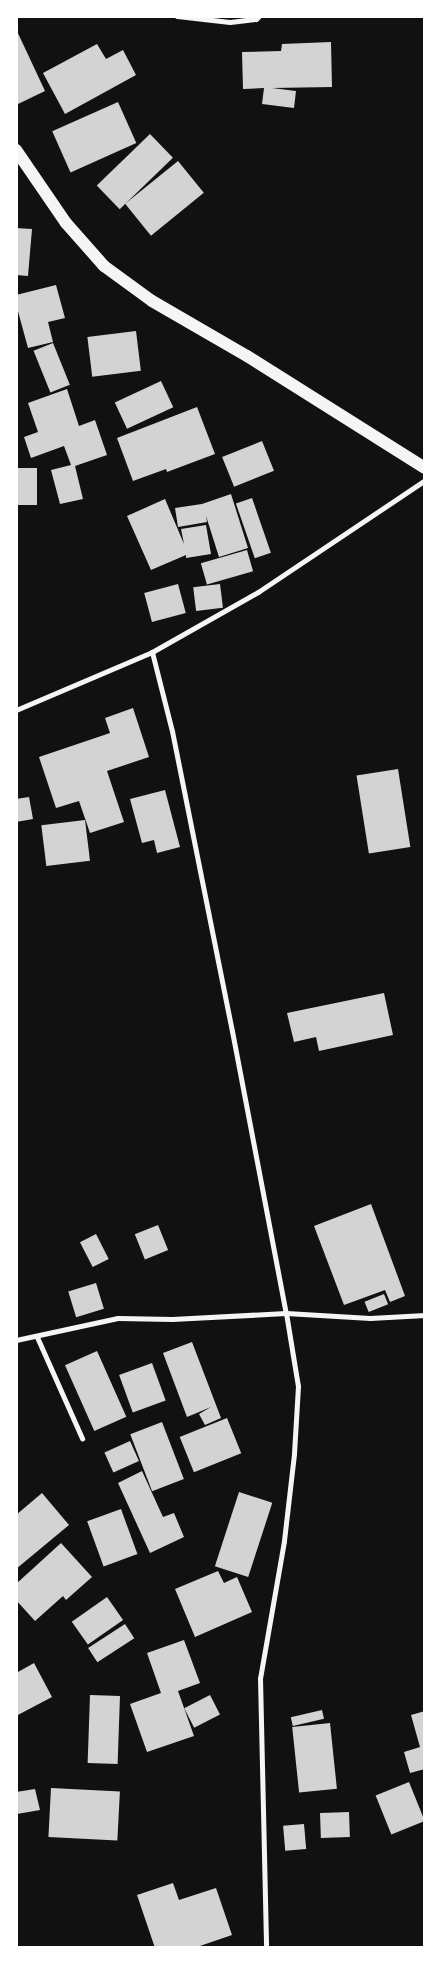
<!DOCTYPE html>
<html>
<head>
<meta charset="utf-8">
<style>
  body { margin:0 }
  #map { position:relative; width:441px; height:1964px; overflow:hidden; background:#111; font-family:Montserrat,sans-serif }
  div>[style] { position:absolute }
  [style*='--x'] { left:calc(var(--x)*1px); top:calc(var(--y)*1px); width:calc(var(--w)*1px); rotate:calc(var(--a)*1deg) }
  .building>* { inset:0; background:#d3d3d3; transform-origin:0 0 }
  .minor>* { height:5px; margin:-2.5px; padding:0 2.5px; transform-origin:2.5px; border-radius:2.5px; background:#f5f5f5 }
  .primary>* { height:12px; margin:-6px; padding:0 6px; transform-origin:6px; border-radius:6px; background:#f5f5f5 }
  span { translate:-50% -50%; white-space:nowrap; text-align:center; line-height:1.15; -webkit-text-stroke:4px #fff; paint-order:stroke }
  .frame { position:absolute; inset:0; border:18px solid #fff; pointer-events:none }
</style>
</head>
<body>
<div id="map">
  <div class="building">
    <i style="clip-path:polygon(16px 29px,45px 91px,16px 105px)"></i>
    <i style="clip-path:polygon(331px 42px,332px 87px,272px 88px,296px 91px,294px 108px,262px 104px,264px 88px,243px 89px,242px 52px,281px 51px,282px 44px)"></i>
    <i style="clip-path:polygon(97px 44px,106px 59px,123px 50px,136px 75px,65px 114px,43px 73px)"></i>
    <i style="left:118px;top:102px;width:45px;height:72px;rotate:66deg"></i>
    <i style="left:150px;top:134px;width:33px;height:74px;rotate:46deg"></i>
    <i style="left:178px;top:161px;width:41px;height:68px;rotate:51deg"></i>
    <i style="clip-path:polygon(16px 228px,32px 229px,28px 276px,16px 275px)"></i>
    <i style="clip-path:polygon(56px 285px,65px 318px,48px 322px,53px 342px,28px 348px,16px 304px,16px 295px)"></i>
    <i style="left:136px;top:331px;width:40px;height:49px;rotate:83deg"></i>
    <i style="left:53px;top:343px;width:45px;height:21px;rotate:68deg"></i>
    <i style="left:161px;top:381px;width:29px;height:51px;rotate:65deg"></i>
    <i style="clip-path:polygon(67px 389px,79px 426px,95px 420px,107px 455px,75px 466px,83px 499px,60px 504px,51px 470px,71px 465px,64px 446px,31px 458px,24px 437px,38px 432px,28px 403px)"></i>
    <i style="clip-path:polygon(197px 407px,215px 454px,167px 472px,166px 469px,133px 481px,117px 438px)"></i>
    <i style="left:262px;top:441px;width:32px;height:43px;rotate:68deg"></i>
    <i style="left:16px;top:468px;width:21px;height:37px"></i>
    <i style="clip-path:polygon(231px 494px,248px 548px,219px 557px,206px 516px,207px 522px,178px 527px,175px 508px,202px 504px)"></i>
    <i style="left:252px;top:498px;width:58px;height:17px;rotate:71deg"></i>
    <i style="clip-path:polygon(165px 499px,184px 544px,181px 529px,206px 525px,211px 554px,186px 558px,186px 555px,151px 570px,127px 516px)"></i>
    <i style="left:247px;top:550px;width:22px;height:48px;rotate:74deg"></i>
    <i style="left:178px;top:584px;width:30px;height:35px;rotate:75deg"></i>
    <i style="left:220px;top:584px;width:24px;height:27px;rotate:83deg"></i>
    <i style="clip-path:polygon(133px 708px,149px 757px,107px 771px,124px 822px,90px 833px,79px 801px,56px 808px,39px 757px,110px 733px,105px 718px)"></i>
    <i style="left:398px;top:769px;width:79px;height:42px;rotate:81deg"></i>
    <i style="clip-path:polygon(165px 790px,180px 847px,157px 853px,154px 840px,142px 843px,130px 799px)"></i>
    <i style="clip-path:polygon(29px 797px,33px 819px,16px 822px,16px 799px)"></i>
    <i style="left:85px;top:820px;width:41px;height:44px;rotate:83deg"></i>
    <i style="clip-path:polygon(384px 993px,393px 1035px,319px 1051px,316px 1037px,294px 1042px,287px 1013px)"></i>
    <i style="clip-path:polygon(371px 1204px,405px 1296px,390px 1302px,385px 1290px,344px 1305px,314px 1226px)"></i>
    <i style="left:158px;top:1225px;width:27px;height:25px;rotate:68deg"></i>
    <i style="left:96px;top:1234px;width:28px;height:18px;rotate:63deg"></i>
    <i style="left:96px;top:1283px;width:27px;height:29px;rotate:73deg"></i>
    <i style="left:384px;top:1294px;width:11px;height:21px;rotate:68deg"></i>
    <i style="clip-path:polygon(192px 1342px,221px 1418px,205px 1425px,199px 1414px,211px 1407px,187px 1417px,163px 1353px)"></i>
    <i style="left:97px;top:1351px;width:72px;height:35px;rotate:66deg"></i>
    <i style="left:152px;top:1363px;width:40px;height:35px;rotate:70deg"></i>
    <i style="left:227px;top:1418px;width:38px;height:51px;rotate:68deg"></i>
    <i style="left:162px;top:1422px;width:61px;height:34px;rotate:69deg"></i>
    <i style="left:130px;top:1441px;width:22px;height:28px;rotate:66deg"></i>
    <i style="clip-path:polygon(142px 1471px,163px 1517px,174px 1513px,184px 1537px,150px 1553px,118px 1483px)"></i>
    <i style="left:239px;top:1492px;width:35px;height:78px;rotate:18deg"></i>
    <i style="clip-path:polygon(42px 1493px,69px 1525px,16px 1569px,16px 1515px)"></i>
    <i style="left:121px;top:1509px;width:48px;height:36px;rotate:70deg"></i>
    <i style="clip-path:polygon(61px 1543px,92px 1577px,66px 1600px,63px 1596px,35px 1621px,16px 1600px,16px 1584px)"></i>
    <i style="clip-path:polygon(218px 1571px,224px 1583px,237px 1577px,252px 1612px,195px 1637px,175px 1589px)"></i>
    <i style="left:107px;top:1597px;width:28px;height:43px;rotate:55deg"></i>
    <i style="left:125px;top:1624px;width:17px;height:44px;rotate:57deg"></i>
    <i style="clip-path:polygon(184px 1640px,200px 1683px,178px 1691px,194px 1736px,147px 1752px,130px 1704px,161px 1693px,147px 1653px)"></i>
    <i style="clip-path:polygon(34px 1663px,52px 1697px,16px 1716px,16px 1668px,18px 1672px)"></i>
    <i style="left:90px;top:1695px;width:30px;height:68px;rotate:2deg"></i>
    <i style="left:210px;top:1695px;width:22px;height:29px;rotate:63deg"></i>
    <i style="left:322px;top:1710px;width:9px;height:32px;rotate:77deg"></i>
    <i style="clip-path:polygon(425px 1711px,425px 1769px,410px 1773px,404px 1752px,420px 1747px,411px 1715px)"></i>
    <i style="left:330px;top:1723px;width:66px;height:38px;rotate:84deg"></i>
    <i style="left:409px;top:1782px;width:42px;height:36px;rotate:68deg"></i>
    <i style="left:51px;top:1788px;width:69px;height:49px;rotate:3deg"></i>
    <i style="clip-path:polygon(35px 1789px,40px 1810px,17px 1814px,16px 1792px)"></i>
    <i style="left:349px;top:1812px;width:25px;height:29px;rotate:88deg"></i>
    <i style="left:304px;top:1824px;width:25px;height:21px;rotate:85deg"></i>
    <i style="clip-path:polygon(173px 1883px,179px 1900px,216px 1888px,232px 1935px,194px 1948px,155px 1948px,137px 1895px)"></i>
  </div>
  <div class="minor">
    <i style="--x:177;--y:16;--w:53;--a:6.5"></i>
    <i style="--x:230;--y:22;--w:26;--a:-7"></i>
    <i style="--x:256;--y:19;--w:4;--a:-45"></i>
    <i style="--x:152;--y:652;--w:81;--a:75.8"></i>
    <i style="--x:172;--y:731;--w:306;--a:78.7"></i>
    <i style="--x:232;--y:1031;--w:287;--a:79.2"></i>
    <i style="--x:286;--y:1313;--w:74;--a:80.7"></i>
    <i style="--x:298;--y:1386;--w:68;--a:93.4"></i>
    <i style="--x:294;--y:1454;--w:88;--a:96.6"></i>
    <i style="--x:284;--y:1541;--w:139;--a:99.9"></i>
    <i style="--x:260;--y:1678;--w:270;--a:88.7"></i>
    <i style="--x:16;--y:710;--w:148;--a:-23.1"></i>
    <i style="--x:152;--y:652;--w:122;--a:-29.5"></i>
    <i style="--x:258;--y:592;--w:201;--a:-33.8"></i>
    <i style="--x:37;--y:1337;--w:111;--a:66"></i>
    <i style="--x:16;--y:1340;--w:104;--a:-12.2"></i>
    <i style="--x:118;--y:1318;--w:54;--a:1.1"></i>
    <i style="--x:172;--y:1319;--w:114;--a:-3"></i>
    <i style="--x:286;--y:1313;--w:84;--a:3.4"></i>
    <i style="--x:370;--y:1318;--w:55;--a:-3.1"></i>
  </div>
  <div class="primary">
    <i style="--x:16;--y:150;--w:88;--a:55.6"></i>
    <i style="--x:66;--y:223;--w:57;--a:48.5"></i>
    <i style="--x:104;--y:266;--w:59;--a:36.1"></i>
    <i style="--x:152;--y:301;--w:110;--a:30.1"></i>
    <i style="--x:247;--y:356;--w:210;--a:32.2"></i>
  </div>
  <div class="frame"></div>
</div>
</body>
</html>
